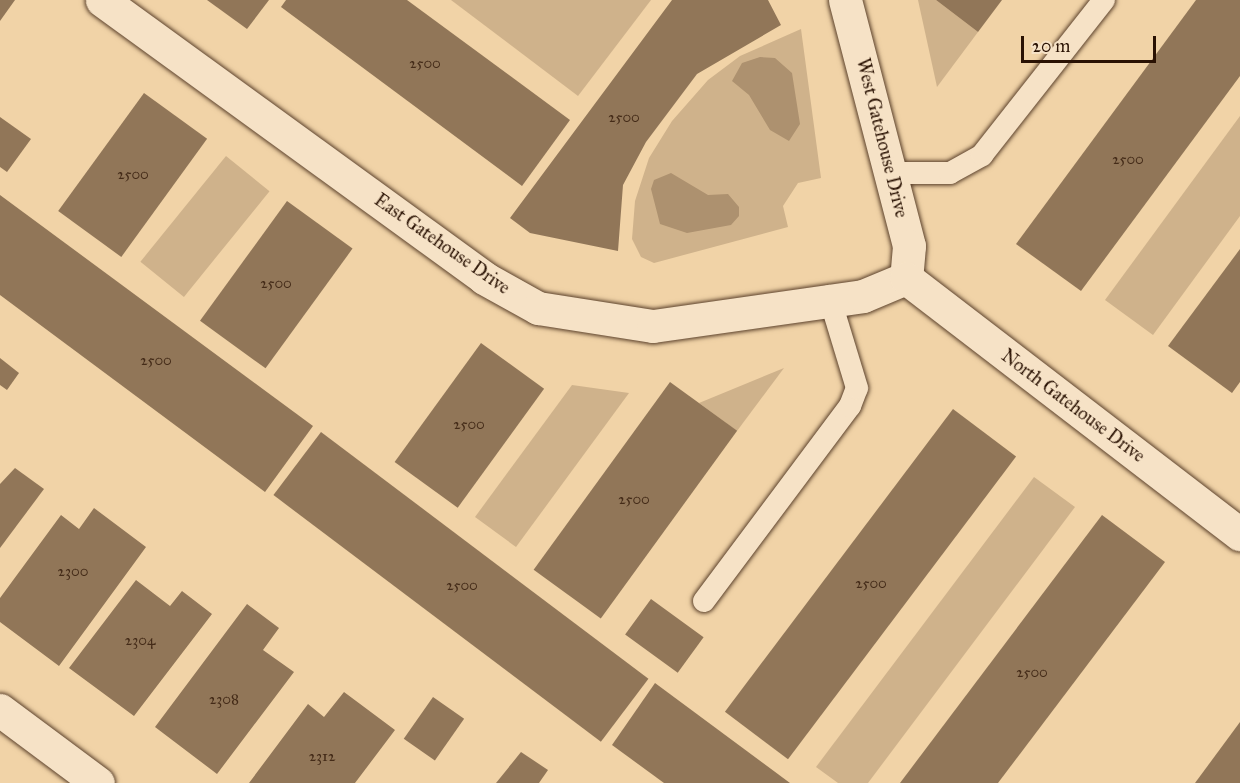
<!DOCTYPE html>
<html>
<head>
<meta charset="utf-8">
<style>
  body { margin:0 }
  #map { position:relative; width:1240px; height:783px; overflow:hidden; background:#f1d3a7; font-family:"IM FELL Great Primer",serif }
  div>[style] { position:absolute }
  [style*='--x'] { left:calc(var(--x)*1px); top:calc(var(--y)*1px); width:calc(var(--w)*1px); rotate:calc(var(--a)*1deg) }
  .green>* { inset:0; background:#cfb28b; transform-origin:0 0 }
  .water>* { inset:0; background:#ad916f }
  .building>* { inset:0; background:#917658; transform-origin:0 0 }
  .roads { filter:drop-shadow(0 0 2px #5c422c) drop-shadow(0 0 2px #5c422c) }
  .service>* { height:22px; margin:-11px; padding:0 11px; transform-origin:11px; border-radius:11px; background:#f6e2c6 }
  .minor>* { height:33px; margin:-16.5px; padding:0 16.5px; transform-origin:16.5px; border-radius:16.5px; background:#f6e2c6 }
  span { translate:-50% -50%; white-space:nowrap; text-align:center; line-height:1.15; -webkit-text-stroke:5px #f6e2c6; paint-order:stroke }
  .number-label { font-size:15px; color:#442b18 }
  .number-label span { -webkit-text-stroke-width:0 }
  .street-label { font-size:18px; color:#2a1203 }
  .scale { position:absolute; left:1021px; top:36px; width:135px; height:27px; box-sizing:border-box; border:3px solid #2a1203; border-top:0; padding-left:8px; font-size:18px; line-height:21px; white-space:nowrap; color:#2a1203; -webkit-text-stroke:4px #f6e2c6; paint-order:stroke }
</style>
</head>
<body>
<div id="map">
  <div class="green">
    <i style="clip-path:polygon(451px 0,651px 0,578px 96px)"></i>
    <i style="clip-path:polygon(918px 0,936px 0,978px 32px,937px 87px)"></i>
    <i style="clip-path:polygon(801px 29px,821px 178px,798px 183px,783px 206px,788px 227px,654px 263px,641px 257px,632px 239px,635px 201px,649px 158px,672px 121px,708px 80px,740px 56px)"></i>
    <i style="clip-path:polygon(1240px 116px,1240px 216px,1153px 335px,1105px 300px)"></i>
    <i style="left:226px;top:156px;width:56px;height:136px;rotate:39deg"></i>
    <i style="clip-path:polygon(784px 368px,737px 431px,699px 403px)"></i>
    <i style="clip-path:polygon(572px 385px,629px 393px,516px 547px,475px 517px)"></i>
    <i style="clip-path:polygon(1034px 477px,1075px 507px,868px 783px,838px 783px,816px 767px)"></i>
  </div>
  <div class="water">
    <i style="clip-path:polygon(760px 57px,775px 58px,792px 73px,800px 124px,789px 141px,770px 130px,749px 95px,732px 81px,742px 63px)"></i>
    <i style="clip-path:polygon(671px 173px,708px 195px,728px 194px,739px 207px,739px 216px,731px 225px,687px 233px,660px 224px,651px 189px,654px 180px)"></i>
  </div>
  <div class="building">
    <i style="clip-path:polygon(0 0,15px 0,0 21px)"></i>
    <i style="clip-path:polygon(207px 0,269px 0,247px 29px)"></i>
    <i style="clip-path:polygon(286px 0,407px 0,570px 120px,522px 186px,281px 7px)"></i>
    <i style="clip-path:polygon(672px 0,768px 0,781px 25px,697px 74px,646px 142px,623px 185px,618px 251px,530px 233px,510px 218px)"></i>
    <i style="clip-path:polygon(936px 0,1002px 0,978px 32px)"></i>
    <i style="clip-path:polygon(1196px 0,1240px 0,1240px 76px,1081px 291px,1016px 244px)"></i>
    <i style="left:144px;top:93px;width:78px;height:146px;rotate:36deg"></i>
    <i style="clip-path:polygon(0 117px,31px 139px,7px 172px,0 167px)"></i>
    <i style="clip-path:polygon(0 195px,313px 426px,265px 492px,0 295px)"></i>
    <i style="left:287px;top:201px;width:81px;height:148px;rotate:36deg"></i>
    <i style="clip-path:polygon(1240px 249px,1240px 382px,1232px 393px,1168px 346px)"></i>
    <i style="left:481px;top:343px;width:78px;height:147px;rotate:36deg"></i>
    <i style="clip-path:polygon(0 358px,19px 373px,7px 390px,0 385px)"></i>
    <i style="left:670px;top:382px;width:83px;height:232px;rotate:36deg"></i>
    <i style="left:953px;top:409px;width:79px;height:379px;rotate:37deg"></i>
    <i style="left:321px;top:432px;width:410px;height:79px;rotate:37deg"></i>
    <i style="clip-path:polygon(15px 468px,44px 489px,0 548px,0 484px)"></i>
    <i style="clip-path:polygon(94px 508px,146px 547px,59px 666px,0 622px,0 598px,61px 515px,79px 529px)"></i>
    <i style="clip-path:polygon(1102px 515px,1165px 562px,998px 783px,900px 783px)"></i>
    <i style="clip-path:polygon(136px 580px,170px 606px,182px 591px,212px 614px,134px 716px,69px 668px)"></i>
    <i style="left:651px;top:599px;width:65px;height:44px;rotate:36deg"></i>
    <i style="clip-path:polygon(247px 604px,279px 628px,263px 650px,294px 672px,217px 774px,155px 727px)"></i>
    <i style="clip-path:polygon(655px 683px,790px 783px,664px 783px,612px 745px)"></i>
    <i style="clip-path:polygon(344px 692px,395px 730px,355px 783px,249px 783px,308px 704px,324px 717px)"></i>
    <i style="left:433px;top:697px;width:38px;height:51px;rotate:35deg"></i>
    <i style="clip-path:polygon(1240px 722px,1240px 783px,1195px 783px)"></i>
    <i style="clip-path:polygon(521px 752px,548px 770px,539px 783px,496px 783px)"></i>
  </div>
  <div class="roads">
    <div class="service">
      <i style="--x:891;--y:173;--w:59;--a:0"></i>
      <i style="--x:950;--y:173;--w:37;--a:-29"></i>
      <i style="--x:982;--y:155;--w:197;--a:-51.8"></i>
      <i style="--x:704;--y:601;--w:244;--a:-53.2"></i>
      <i style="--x:850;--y:406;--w:19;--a:-69"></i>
      <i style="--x:857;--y:388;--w:96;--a:-106.9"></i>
    </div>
    <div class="minor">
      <i style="--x:102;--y:0;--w:472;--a:36"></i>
      <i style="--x:484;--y:278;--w:62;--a:29.1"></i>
      <i style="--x:538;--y:308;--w:116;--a:8.9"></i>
      <i style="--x:653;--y:326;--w:212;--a:-8.1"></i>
      <i style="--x:863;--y:296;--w:47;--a:-22.7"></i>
      <i style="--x:845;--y:0;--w:254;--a:75.4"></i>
      <i style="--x:909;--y:246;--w:32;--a:95"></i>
      <i style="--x:906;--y:278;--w:421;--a:37.5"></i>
      <i style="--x:0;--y:710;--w:122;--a:36.7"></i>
    </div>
  </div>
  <div class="number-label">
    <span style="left:425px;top:64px">2500</span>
    <span style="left:624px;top:118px">2500</span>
    <span style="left:1128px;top:160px">2500</span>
    <span style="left:133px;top:175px">2500</span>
    <span style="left:276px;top:284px">2500</span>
    <span style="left:156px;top:361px">2500</span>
    <span style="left:469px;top:425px">2500</span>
    <span style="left:634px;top:500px">2500</span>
    <span style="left:73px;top:572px">2300</span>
    <span style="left:871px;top:584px">2500</span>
    <span style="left:462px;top:586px">2500</span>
    <span style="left:140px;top:641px">2304</span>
    <span style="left:1032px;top:673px">2500</span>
    <span style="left:224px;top:700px">2308</span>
    <span style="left:322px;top:757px">2312</span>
  </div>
  <div class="street-label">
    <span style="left:882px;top:138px;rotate:76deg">West Gatehouse Drive</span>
    <span style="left:442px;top:244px;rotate:35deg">East Gatehouse Drive</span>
    <span style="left:1073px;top:406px;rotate:37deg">North Gatehouse Drive</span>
  </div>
  <div class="scale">20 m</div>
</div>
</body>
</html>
